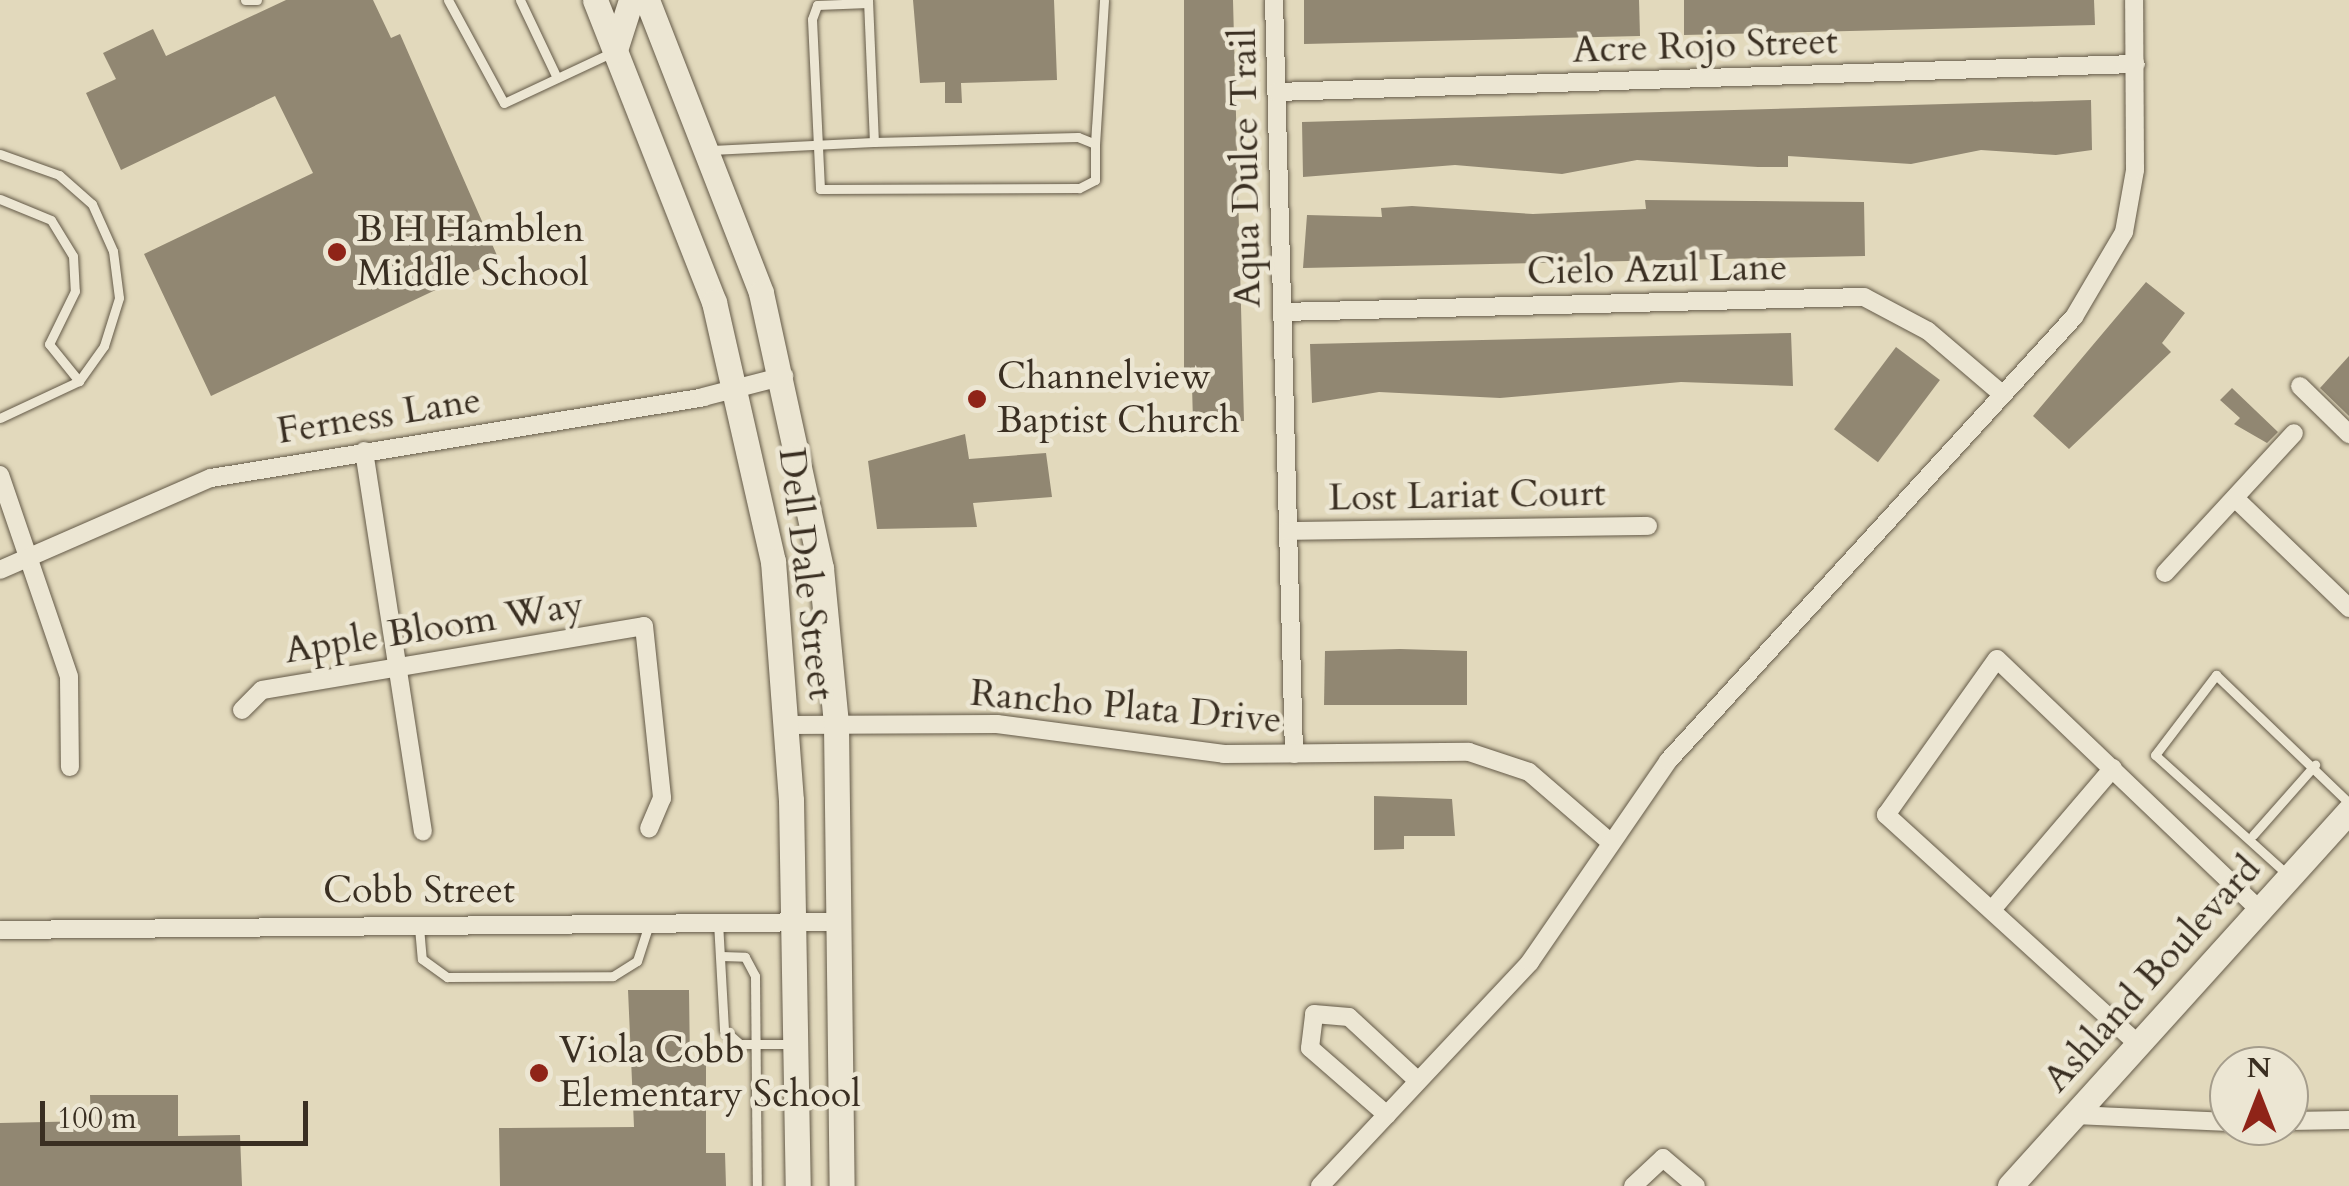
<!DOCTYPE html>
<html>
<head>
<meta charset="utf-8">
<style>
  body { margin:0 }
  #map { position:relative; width:2349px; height:1186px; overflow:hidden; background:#e2d9bc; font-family:Cardo,serif }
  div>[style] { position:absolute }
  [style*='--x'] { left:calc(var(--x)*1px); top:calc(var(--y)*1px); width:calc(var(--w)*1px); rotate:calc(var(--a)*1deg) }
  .building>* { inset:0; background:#918772; transform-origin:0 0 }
  .roads { filter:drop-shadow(0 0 2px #645a48) drop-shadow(0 0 2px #645a48) }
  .lane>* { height:9px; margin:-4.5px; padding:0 4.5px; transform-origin:4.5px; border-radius:4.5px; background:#ece6d3 }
  .street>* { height:18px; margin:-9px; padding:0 9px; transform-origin:9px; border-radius:9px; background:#ece6d3 }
  .secondary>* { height:25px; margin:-12.5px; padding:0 12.5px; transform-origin:12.5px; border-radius:12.5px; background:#ece6d3 }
  .dots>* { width:28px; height:28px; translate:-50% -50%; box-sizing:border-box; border:5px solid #ece6d3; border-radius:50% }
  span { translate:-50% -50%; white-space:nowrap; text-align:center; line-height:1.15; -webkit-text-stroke:9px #ece6d3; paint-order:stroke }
  .street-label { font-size:38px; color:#3a2f22 }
  .poi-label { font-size:38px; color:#3a2f22 }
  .left { translate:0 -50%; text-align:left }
  .north { position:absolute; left:2209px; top:1046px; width:100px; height:100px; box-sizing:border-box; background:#ece6d3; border:2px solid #a59d8c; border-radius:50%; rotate:0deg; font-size:28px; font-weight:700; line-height:40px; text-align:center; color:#3a2f22 }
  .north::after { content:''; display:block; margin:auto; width:35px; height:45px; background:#8f2418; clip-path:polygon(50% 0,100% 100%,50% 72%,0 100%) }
  .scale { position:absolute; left:40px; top:1101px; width:268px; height:45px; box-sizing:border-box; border:5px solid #3a2f22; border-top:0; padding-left:12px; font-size:30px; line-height:35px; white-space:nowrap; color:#3a2f22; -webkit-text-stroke:8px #ece6d3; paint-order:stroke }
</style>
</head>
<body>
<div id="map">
  <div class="building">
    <i style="clip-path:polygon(286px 0,373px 0,391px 38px,400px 34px,499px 260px,211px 396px,144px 254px,313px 173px,275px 96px,121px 170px,86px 93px,116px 79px,103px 53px,153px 29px,166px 56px)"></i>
    <i style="clip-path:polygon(913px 0,1054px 0,1057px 80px,961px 83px,962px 103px,945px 103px,945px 82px,920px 83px)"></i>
    <i style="clip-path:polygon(1184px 0,1233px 0,1244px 421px,1193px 422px,1192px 386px,1184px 386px)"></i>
    <i style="clip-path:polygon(1304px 0,1639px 0,1640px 36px,1304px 44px)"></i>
    <i style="clip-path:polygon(1684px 0,2094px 0,2095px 25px,1684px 35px)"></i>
    <i style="clip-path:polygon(2091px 100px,2092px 150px,2056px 155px,1981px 150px,1911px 164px,1788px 156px,1788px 167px,1758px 167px,1637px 160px,1562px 174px,1455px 165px,1303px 177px,1302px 122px)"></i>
    <i style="clip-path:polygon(1645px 200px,1864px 202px,1865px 256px,1303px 268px,1307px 215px,1382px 217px,1381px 208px,1412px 206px,1533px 214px,1646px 209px)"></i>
    <i style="clip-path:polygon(2146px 282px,2185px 313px,2162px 343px,2171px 352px,2069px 449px,2033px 416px)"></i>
    <i style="clip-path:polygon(1791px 333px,1793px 386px,1681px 382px,1500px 398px,1379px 392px,1312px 403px,1310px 344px)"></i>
    <i style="left:1896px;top:347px;width:55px;height:103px;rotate:37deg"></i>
    <i style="clip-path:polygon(2349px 356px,2349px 416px,2320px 388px)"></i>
    <i style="clip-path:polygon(2232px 388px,2278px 432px,2267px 443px,2234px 424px,2240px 418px,2220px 400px)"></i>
    <i style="clip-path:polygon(965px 434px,969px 459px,1046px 453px,1052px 497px,973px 503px,977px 527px,877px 529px,868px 461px)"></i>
    <i style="clip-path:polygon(1400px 649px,1467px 651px,1467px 705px,1324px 705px,1325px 651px)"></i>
    <i style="clip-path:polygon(1374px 796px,1452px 799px,1455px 836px,1404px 836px,1404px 849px,1374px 850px)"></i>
    <i style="clip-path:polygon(628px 990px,689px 990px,690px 1064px,706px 1063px,706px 1153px,725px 1153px,726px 1186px,500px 1186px,499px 1128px,634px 1127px)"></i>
    <i style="clip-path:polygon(90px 1095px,178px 1095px,178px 1136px,240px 1135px,242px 1186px,0 1186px,0 1123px,91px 1121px)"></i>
  </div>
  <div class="roads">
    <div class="lane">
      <i style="--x:245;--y:0;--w:12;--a:0"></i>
      <i style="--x:448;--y:0;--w:117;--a:61.5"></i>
      <i style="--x:504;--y:103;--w:120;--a:-25.1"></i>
      <i style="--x:520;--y:0;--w:86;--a:64.6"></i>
      <i style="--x:868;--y:0;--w:142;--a:87.6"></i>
      <i style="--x:874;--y:142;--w:204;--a:-1.4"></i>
      <i style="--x:1078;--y:137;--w:18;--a:22"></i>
      <i style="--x:1095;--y:144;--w:36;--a:90"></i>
      <i style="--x:1095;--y:180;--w:18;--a:153"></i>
      <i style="--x:1079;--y:188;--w:259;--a:179.8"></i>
      <i style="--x:820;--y:189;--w:170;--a:-92.7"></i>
      <i style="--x:812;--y:19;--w:15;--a:-70"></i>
      <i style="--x:817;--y:5;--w:51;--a:-2.2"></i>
      <i style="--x:1095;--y:144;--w:144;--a:-86.4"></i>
      <i style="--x:711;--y:150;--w:163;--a:-2.8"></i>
      <i style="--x:0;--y:154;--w:63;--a:19.6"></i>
      <i style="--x:59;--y:175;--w:44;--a:41.3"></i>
      <i style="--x:92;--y:204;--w:51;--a:65.9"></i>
      <i style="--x:113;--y:251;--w:47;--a:82.7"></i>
      <i style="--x:119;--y:298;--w:50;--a:107.4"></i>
      <i style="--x:104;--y:346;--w:43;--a:125.5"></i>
      <i style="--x:79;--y:381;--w:87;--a:154.9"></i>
      <i style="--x:0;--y:199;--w:55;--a:22.4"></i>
      <i style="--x:51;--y:220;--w:42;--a:58.6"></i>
      <i style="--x:73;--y:256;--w:35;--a:87"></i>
      <i style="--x:75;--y:291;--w:59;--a:116.1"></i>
      <i style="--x:49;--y:344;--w:48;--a:51"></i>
      <i style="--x:2253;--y:835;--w:94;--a:-48.5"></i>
      <i style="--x:2288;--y:875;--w:179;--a:-137.9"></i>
      <i style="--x:2155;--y:755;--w:101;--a:-52.7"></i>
      <i style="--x:2216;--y:675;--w:185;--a:43.9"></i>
      <i style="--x:718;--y:922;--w:108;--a:86.8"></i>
      <i style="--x:724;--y:1030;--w:21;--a:41"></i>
      <i style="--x:740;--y:1044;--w:52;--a:0"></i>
      <i style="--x:419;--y:927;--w:32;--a:85"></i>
      <i style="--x:422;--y:959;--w:31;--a:36"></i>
      <i style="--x:447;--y:977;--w:166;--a:-0.3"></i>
      <i style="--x:613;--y:976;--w:28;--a:-32"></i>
      <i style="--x:637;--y:961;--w:40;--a:-72"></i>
      <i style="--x:721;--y:956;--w:24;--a:2"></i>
      <i style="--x:745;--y:957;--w:21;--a:62"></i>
      <i style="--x:755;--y:976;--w:210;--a:89.5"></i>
    </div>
    <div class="street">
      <i style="--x:1274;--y:0;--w:754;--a:88.48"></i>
      <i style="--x:1277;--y:92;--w:859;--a:-1.87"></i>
      <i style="--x:1282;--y:312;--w:582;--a:-1.48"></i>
      <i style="--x:1864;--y:297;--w:72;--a:28"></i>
      <i style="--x:1928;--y:331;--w:97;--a:40.4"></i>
      <i style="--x:2300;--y:386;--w:69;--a:44.4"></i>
      <i style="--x:364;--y:451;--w:385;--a:81.2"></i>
      <i style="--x:0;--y:475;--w:213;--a:71.1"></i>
      <i style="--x:69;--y:677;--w:90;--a:89.4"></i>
      <i style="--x:2239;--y:502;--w:153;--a:43.9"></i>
      <i style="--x:1288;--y:531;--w:360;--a:-0.8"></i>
      <i style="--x:0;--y:570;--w:230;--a:-23.6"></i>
      <i style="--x:211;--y:478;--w:499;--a:-9.3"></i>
      <i style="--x:703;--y:397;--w:84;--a:-14.5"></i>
      <i style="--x:2165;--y:573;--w:190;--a:-47.3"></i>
      <i style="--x:242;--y:710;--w:28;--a:-45"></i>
      <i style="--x:262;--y:690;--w:387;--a:-9.5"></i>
      <i style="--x:644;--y:626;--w:173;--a:84"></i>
      <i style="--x:662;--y:798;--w:33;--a:113"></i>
      <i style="--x:788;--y:725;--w:209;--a:-0.3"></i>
      <i style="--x:997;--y:724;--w:229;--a:7.5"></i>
      <i style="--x:1224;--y:754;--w:245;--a:-0.5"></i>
      <i style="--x:1469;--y:752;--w:63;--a:18.4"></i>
      <i style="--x:1529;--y:772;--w:106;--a:40.8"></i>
      <i style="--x:1996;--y:905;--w:180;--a:-49.5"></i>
      <i style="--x:0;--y:930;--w:838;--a:-0.55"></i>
      <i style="--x:2138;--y:1044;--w:341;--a:-137.7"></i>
      <i style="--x:1886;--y:815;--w:191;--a:-54.6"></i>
      <i style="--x:1997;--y:659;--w:364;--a:43.7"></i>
      <i style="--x:1387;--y:1115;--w:102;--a:-139"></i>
      <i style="--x:1310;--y:1048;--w:34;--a:-83"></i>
      <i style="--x:1314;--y:1014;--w:35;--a:5"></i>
      <i style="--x:1349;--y:1017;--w:94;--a:42.8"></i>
      <i style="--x:2075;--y:1115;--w:154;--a:2.6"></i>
      <i style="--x:2289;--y:1121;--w:60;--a:-1"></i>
      <i style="--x:1320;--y:1186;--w:307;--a:-46.8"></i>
      <i style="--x:1530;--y:962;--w:244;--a:-55.5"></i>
      <i style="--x:1668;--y:761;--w:602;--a:-47.56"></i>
      <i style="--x:2074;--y:317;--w:99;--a:-59.5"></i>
      <i style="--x:2124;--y:232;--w:63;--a:-79.9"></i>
      <i style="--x:2135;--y:170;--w:170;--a:-90.3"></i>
      <i style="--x:1633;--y:1186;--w:41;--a:-43"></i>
      <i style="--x:1663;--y:1158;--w:43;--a:40.3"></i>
    </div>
    <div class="secondary">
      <i style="--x:595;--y:0;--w:325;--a:68.5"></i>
      <i style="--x:714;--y:302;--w:266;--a:77.2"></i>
      <i style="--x:773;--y:561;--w:240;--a:85.7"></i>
      <i style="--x:791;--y:800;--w:386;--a:89"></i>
      <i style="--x:647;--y:0;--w:314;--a:68.7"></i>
      <i style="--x:761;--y:293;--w:281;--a:77.7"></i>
      <i style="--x:821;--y:568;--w:158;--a:84.5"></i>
      <i style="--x:836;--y:725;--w:461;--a:89.3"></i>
      <i style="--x:615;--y:50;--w:52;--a:-72.3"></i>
      <i style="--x:2010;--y:1186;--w:506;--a:-47.89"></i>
    </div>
  </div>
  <div class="dots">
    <i style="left:337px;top:252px;background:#8f2418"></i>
    <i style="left:977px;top:399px;background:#8f2418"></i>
    <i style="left:539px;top:1073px;background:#8f2418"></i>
  </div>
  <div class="street-label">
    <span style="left:1705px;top:46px;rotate:-2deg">Acre Rojo Street</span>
    <span style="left:1246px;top:168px;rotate:-91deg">Aqua Dulce Trail</span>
    <span style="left:1657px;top:270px;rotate:-1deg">Cielo Azul Lane</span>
    <span style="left:379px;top:416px;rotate:-9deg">Ferness Lane</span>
    <span style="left:1467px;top:496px;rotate:-1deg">Lost Lariat Court</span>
    <span style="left:806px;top:574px;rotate:83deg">Dell Dale Street</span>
    <span style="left:434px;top:628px;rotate:-9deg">Apple Bloom Way</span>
    <span style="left:1126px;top:707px;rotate:5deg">Rancho Plata Drive</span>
    <span style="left:419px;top:891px">Cobb Street</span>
    <span style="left:2152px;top:974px;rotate:-48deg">Ashland Boulevard</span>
  </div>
  <div class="poi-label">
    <span class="left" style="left:357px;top:252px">B H Hamblen<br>Middle School</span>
    <span class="left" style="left:997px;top:399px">Channelview<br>Baptist Church</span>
    <span class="left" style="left:559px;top:1073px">Viola Cobb<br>Elementary School</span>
  </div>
  <div class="north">N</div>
  <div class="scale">100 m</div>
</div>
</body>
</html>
